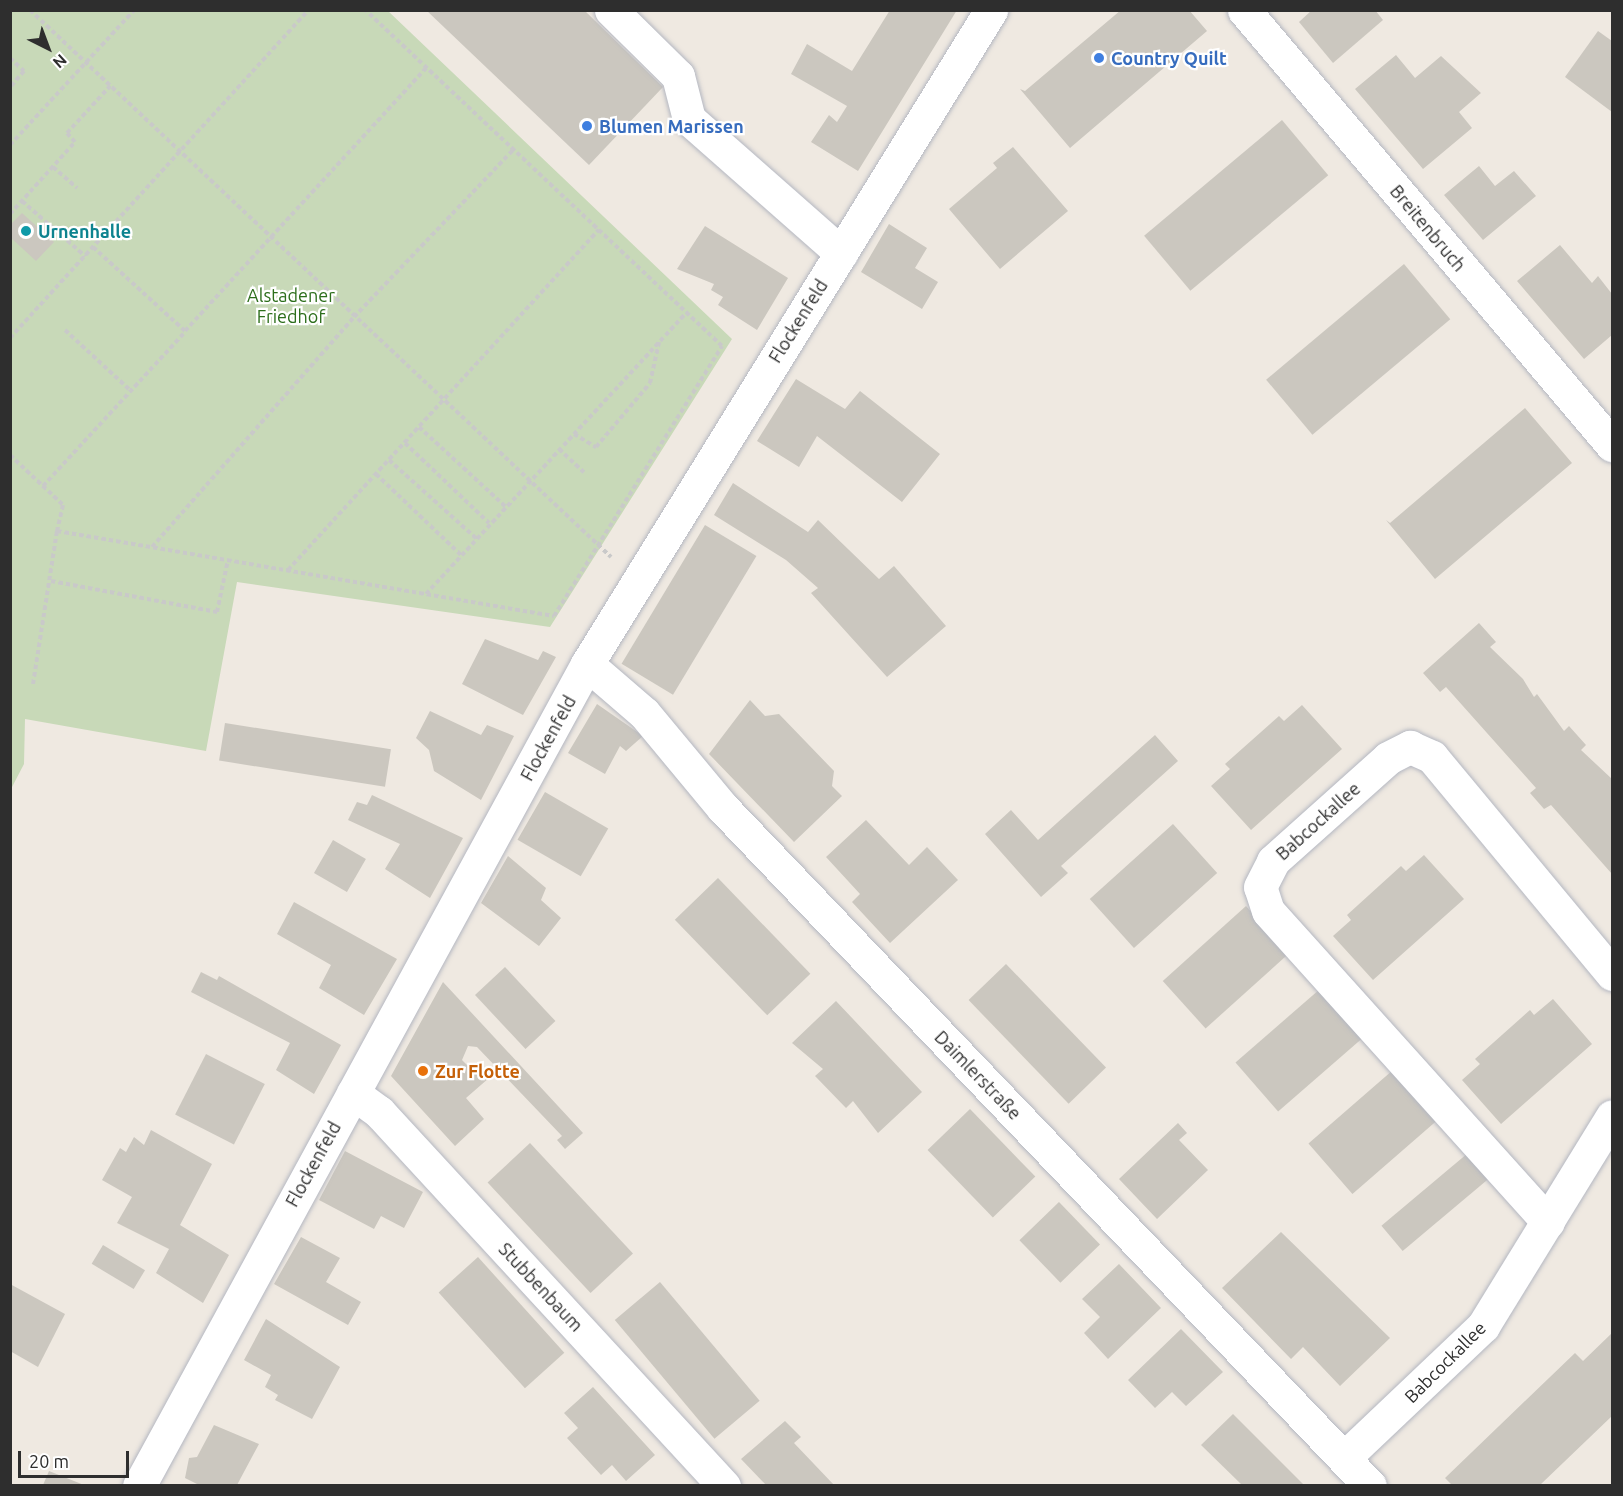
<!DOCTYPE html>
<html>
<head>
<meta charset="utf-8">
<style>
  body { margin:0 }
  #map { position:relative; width:1623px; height:1496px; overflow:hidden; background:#efe9e1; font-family:Ubuntu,sans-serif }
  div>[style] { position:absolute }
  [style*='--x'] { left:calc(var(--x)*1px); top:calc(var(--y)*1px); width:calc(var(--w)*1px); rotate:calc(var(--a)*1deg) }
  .cemetery>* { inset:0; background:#c8d9b8 }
  .building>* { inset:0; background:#cbc7bf; transform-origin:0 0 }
  .path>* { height:4px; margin-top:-2px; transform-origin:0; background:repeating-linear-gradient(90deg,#c9c9c9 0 4.5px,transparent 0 7.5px) }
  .roads { filter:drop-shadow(0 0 2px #b4b7c1) drop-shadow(0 0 2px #b4b7c1) }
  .minor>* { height:33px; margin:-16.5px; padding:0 16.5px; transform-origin:16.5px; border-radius:16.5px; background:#fff }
  .dots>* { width:16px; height:16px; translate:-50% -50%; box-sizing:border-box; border:3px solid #fff; border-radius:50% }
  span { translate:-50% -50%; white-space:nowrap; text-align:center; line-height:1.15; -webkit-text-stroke:4.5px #fff; paint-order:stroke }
  .shop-label { font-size:18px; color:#366cbe; font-weight:700 }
  .left { translate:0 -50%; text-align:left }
  .street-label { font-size:18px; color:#2e2e2e }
  .culture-label { font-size:18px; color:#0d838f; font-weight:700 }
  .park-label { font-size:18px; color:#2c6e1b }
  .food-label { font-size:18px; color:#c56008; font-weight:700 }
  .frame { position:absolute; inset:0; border:12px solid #2e2e2e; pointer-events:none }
  .north { position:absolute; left:18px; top:18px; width:60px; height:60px; -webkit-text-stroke:4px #fff; paint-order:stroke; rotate:138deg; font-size:16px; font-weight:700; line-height:24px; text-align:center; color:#2e2e2e }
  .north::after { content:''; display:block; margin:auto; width:21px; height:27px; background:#2e2e2e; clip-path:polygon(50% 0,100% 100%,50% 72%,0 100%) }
  .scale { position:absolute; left:18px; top:1451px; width:111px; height:27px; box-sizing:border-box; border:3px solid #2e2e2e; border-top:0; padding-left:8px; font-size:18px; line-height:21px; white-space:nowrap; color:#2e2e2e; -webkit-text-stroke:4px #fff; paint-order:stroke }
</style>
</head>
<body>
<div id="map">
  <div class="cemetery">
    <i style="clip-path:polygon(10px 11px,388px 11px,732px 339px,550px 627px,237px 582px,206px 751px,25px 719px,24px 764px,11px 789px)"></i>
  </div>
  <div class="building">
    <i style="clip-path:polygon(426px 10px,584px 10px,663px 87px,589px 165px)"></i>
    <i style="clip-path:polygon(890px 10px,957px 10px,858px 171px,811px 142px,829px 115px,837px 122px,847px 106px,791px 74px,807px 44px,852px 71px)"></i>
    <i style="clip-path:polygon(1121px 10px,1189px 10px,1207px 31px,1070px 148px,1020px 89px,1025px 91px)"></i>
    <i style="clip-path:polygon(1312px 10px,1375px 10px,1383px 20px,1333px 63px,1299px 22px)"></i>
    <i style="clip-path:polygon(1598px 31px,1612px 41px,1612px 112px,1565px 77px)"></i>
    <i style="clip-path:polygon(1396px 55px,1415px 78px,1441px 56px,1481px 93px,1459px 112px,1472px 128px,1423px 169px,1355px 89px)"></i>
    <i style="left:1282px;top:120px;width:72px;height:180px;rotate:50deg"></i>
    <i style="clip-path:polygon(1013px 147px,1068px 211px,1000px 269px,949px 209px,997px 168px,993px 163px)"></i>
    <i style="clip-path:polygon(1479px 166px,1495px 186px,1514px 171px,1536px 196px,1483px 240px,1444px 195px)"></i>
    <i style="clip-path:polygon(22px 213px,54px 242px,36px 261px,10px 237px,10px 225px)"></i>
    <i style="clip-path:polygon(889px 224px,927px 248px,915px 268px,938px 282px,922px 309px,861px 272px)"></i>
    <i style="clip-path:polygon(705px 226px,788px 278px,757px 330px,718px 305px,723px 297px,711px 290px,714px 284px,677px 269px)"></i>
    <i style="clip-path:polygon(1560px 245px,1592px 283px,1598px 276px,1612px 294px,1612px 335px,1584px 359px,1517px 281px)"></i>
    <i style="left:1404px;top:264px;width:72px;height:180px;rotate:50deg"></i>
    <i style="clip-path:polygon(796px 379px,845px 409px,860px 391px,940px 454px,902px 502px,817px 436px,799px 467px,757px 441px)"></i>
    <i style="clip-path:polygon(1525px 408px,1572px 463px,1435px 579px,1386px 520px,1390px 523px)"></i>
    <i style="clip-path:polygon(733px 483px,808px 532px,818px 520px,879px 579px,894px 566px,946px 626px,887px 677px,811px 593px,818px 588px,786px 560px,714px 515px)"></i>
    <i style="left:705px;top:525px;width:60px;height:162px;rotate:31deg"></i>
    <i style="clip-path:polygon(1479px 623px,1496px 642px,1490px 647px,1523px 679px,1534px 697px,1537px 694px,1564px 731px,1569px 726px,1586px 745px,1581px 750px,1612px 779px,1612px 874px,1551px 805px,1544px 809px,1530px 793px,1536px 788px,1446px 687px,1440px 692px,1423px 673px)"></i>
    <i style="clip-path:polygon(485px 639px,538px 660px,543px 651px,556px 657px,523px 715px,462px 684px)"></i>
    <i style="clip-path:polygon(750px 700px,765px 716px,779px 714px,834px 771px,832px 786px,842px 796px,794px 842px,709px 754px)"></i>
    <i style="clip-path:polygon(597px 704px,643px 736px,626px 751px,620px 746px,605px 774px,568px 753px)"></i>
    <i style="clip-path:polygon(1302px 705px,1342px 749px,1251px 830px,1211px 786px,1230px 769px,1225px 764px,1279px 716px,1284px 721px)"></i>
    <i style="clip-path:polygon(430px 711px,481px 735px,487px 725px,514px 736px,481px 800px,434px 771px,429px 750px,416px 738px)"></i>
    <i style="left:225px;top:723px;width:168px;height:38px;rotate:9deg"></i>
    <i style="clip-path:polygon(1155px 735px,1178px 761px,1061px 866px,1068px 873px,1041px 897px,985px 834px,1011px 810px,1038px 840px)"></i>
    <i style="left:545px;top:792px;width:73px;height:55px;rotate:30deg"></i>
    <i style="clip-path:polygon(372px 795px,463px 838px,430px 898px,385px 869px,400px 844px,348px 820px,357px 802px,367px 805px)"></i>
    <i style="clip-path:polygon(866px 820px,909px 865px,927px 847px,958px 880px,890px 943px,852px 902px,860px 894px,826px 857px)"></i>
    <i style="left:1173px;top:824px;width:66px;height:112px;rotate:48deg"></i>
    <i style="left:333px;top:840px;width:38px;height:38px;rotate:30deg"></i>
    <i style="clip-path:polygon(1424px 855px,1464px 899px,1373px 980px,1333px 936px,1351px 920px,1347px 915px,1401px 866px,1406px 871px)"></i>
    <i style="clip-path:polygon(508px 856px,546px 888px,541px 900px,561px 918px,539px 946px,481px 903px)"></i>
    <i style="left:718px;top:878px;width:133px;height:60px;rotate:46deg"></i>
    <i style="clip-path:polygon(294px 902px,397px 959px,364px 1015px,319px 988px,331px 965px,277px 934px)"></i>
    <i style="left:1246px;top:906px;width:64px;height:112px;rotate:48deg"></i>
    <i style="left:1006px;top:964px;width:144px;height:52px;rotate:46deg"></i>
    <i style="left:505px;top:967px;width:74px;height:41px;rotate:47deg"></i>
    <i style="clip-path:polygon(201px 972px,217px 980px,219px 976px,341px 1045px,314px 1094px,276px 1070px,290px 1043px,191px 992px)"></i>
    <i style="clip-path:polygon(443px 982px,583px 1133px,565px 1149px,557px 1140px,562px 1136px,477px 1047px,468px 1046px,462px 1060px,472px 1070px,478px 1064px,489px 1078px,466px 1098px,484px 1119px,455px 1146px,391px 1076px)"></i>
    <i style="left:1320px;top:989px;width:65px;height:112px;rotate:49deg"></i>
    <i style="clip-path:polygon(1553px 999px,1592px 1044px,1501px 1124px,1462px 1080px,1480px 1064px,1475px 1059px,1530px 1010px,1534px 1015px)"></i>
    <i style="clip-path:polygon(836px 1001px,922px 1092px,878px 1133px,853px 1101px,846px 1108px,815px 1076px,823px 1069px,792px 1043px)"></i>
    <i style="left:206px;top:1054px;width:66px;height:68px;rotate:27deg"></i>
    <i style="left:1393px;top:1070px;width:67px;height:112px;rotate:49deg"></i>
    <i style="left:970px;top:1109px;width:94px;height:59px;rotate:46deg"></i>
    <i style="clip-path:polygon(1178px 1123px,1187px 1133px,1179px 1140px,1208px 1170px,1157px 1219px,1119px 1179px)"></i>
    <i style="clip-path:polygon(151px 1130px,212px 1164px,180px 1225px,229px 1255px,203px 1303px,156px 1273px,169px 1249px,117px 1223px,132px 1197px,102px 1180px,120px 1148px,126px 1152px,134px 1137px,144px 1145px)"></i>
    <i style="left:530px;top:1143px;width:151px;height:58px;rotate:47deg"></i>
    <i style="clip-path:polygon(345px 1151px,423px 1192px,404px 1228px,381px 1216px,374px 1229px,319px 1200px)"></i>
    <i style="left:1468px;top:1153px;width:33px;height:113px;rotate:50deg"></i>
    <i style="left:1059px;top:1202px;width:59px;height:55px;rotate:46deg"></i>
    <i style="clip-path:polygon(1281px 1232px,1390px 1338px,1340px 1386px,1303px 1347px,1291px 1359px,1222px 1288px)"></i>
    <i style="clip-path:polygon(301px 1237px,340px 1258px,326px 1282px,361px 1302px,348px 1325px,274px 1284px)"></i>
    <i style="left:103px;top:1245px;width:49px;height:22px;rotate:31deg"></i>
    <i style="left:478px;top:1257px;width:129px;height:53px;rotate:48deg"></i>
    <i style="clip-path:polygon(1119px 1264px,1161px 1308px,1108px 1359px,1084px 1333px,1100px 1317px,1082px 1299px)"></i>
    <i style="left:660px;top:1282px;width:155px;height:59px;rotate:50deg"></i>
    <i style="clip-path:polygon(10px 1284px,65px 1314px,38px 1367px,10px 1351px)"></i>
    <i style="clip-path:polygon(266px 1319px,340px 1367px,312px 1419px,275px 1400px,278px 1395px,265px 1387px,271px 1375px,244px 1360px)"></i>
    <i style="clip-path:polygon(1181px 1329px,1223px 1372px,1186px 1406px,1172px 1392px,1155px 1408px,1128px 1380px)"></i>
    <i style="clip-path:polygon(1612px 1333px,1612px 1416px,1540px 1485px,1452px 1485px,1445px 1478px,1575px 1353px,1583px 1361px)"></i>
    <i style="clip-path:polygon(593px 1387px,655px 1455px,626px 1481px,612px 1465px,601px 1475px,567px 1438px,578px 1428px,564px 1413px)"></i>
    <i style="clip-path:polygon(1233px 1414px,1304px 1485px,1242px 1485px,1201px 1445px)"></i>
    <i style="clip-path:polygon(785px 1421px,801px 1437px,794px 1443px,834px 1485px,766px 1485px,741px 1459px)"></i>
    <i style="clip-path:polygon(214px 1425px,259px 1444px,237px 1485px,199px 1485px,185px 1478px,189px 1458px,197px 1457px)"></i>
    <i style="clip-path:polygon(49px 1471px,84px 1485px,43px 1485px)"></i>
  </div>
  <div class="path">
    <i style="--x:30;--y:10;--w:798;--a:43.27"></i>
    <i style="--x:10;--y:58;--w:19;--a:43"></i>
    <i style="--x:24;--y:71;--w:21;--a:131"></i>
    <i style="--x:10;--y:145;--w:183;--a:-47.4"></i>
    <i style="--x:53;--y:167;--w:32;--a:41"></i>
    <i style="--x:22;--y:201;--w:84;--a:41.1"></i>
    <i style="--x:10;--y:214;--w:97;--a:-47.9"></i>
    <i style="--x:75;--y:142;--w:12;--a:-132"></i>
    <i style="--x:67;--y:133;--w:64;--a:-47.5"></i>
    <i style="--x:93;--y:247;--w:125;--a:42.4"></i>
    <i style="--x:185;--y:331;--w:357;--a:-47.5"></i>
    <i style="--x:65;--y:330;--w:88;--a:42.7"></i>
    <i style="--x:10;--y:338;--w:443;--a:-47.7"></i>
    <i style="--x:419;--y:427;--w:117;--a:42.6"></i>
    <i style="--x:574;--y:434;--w:26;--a:31"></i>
    <i style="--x:596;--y:447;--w:84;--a:-49.8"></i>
    <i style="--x:650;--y:383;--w:42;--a:-77.6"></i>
    <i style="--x:405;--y:443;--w:116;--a:43.6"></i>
    <i style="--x:559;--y:449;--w:34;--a:43"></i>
    <i style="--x:10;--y:455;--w:73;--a:43.3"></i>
    <i style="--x:63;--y:505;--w:27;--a:103"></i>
    <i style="--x:57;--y:531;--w:504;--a:9.71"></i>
    <i style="--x:554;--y:616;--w:318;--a:-58.1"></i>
    <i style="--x:722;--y:346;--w:490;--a:-136.7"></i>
    <i style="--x:389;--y:460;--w:117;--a:41.9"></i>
    <i style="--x:376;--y:474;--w:117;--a:43.6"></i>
    <i style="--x:43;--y:486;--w:209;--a:-47.3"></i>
    <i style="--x:152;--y:547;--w:306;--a:-48.7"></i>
    <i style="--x:354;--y:317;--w:231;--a:-46.4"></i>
    <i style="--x:288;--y:570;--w:461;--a:-47.6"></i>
    <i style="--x:51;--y:581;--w:169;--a:10.6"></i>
    <i style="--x:217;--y:612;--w:53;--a:-78.1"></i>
    <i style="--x:426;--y:594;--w:383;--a:-47.2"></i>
    <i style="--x:33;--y:684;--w:155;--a:-81.1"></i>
  </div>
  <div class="roads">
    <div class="minor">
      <i style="--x:611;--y:10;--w:94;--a:44.6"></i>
      <i style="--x:678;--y:76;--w:44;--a:75.7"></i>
      <i style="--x:689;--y:119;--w:203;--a:41.4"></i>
      <i style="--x:1244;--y:10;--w:570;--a:49.77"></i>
      <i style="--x:587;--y:664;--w:75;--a:40.7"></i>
      <i style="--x:644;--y:713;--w:124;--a:50.3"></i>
      <i style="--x:723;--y:808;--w:937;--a:46.34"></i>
      <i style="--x:353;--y:1093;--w:32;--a:36"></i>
      <i style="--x:379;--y:1112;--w:509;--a:47.31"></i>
      <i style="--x:1548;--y:1222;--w:418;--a:-132"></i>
      <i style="--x:1268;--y:911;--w:25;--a:-108"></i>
      <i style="--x:1260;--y:887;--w:29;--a:-63"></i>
      <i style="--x:1273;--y:861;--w:154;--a:-41.8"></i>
      <i style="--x:1388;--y:758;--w:25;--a:-27"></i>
      <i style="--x:1410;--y:747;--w:24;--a:24"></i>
      <i style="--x:1432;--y:757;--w:282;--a:50.3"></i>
      <i style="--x:1344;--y:1458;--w:192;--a:-43.5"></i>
      <i style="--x:1483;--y:1326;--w:246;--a:-58.4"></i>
      <i style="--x:139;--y:1486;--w:936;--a:-61.41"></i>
      <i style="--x:587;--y:664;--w:769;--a:-58.29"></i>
    </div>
  </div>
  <div class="dots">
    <i style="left:1099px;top:58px;background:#3f7fe0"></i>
    <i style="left:587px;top:126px;background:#3f7fe0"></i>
    <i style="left:26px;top:231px;background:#0f9aa8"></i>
    <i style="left:423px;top:1071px;background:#e8710a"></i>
  </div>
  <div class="shop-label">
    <span class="left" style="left:1111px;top:58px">Country Quilt</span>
    <span class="left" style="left:599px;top:126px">Blumen Marissen</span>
  </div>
  <div class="street-label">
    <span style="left:1428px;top:228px;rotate:50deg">Breitenbruch</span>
    <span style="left:798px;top:321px;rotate:-58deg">Flockenfeld</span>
    <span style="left:548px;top:738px;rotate:-61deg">Flockenfeld</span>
    <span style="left:1318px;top:821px;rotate:-42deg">Babcockallee</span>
    <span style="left:978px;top:1075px;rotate:46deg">Daimlerstraße</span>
    <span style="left:313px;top:1164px;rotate:-61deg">Flockenfeld</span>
    <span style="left:541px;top:1287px;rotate:47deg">Stubbenbaum</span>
    <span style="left:1445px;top:1362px;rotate:-45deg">Babcockallee</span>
  </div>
  <div class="culture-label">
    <span class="left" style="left:38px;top:231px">Urnenhalle</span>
  </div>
  <div class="park-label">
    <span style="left:291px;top:306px">Alstadener<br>Friedhof</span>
  </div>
  <div class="food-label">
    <span class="left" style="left:435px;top:1071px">Zur Flotte</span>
  </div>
  <div class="frame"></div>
  <div class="north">N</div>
  <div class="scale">20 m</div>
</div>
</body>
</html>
